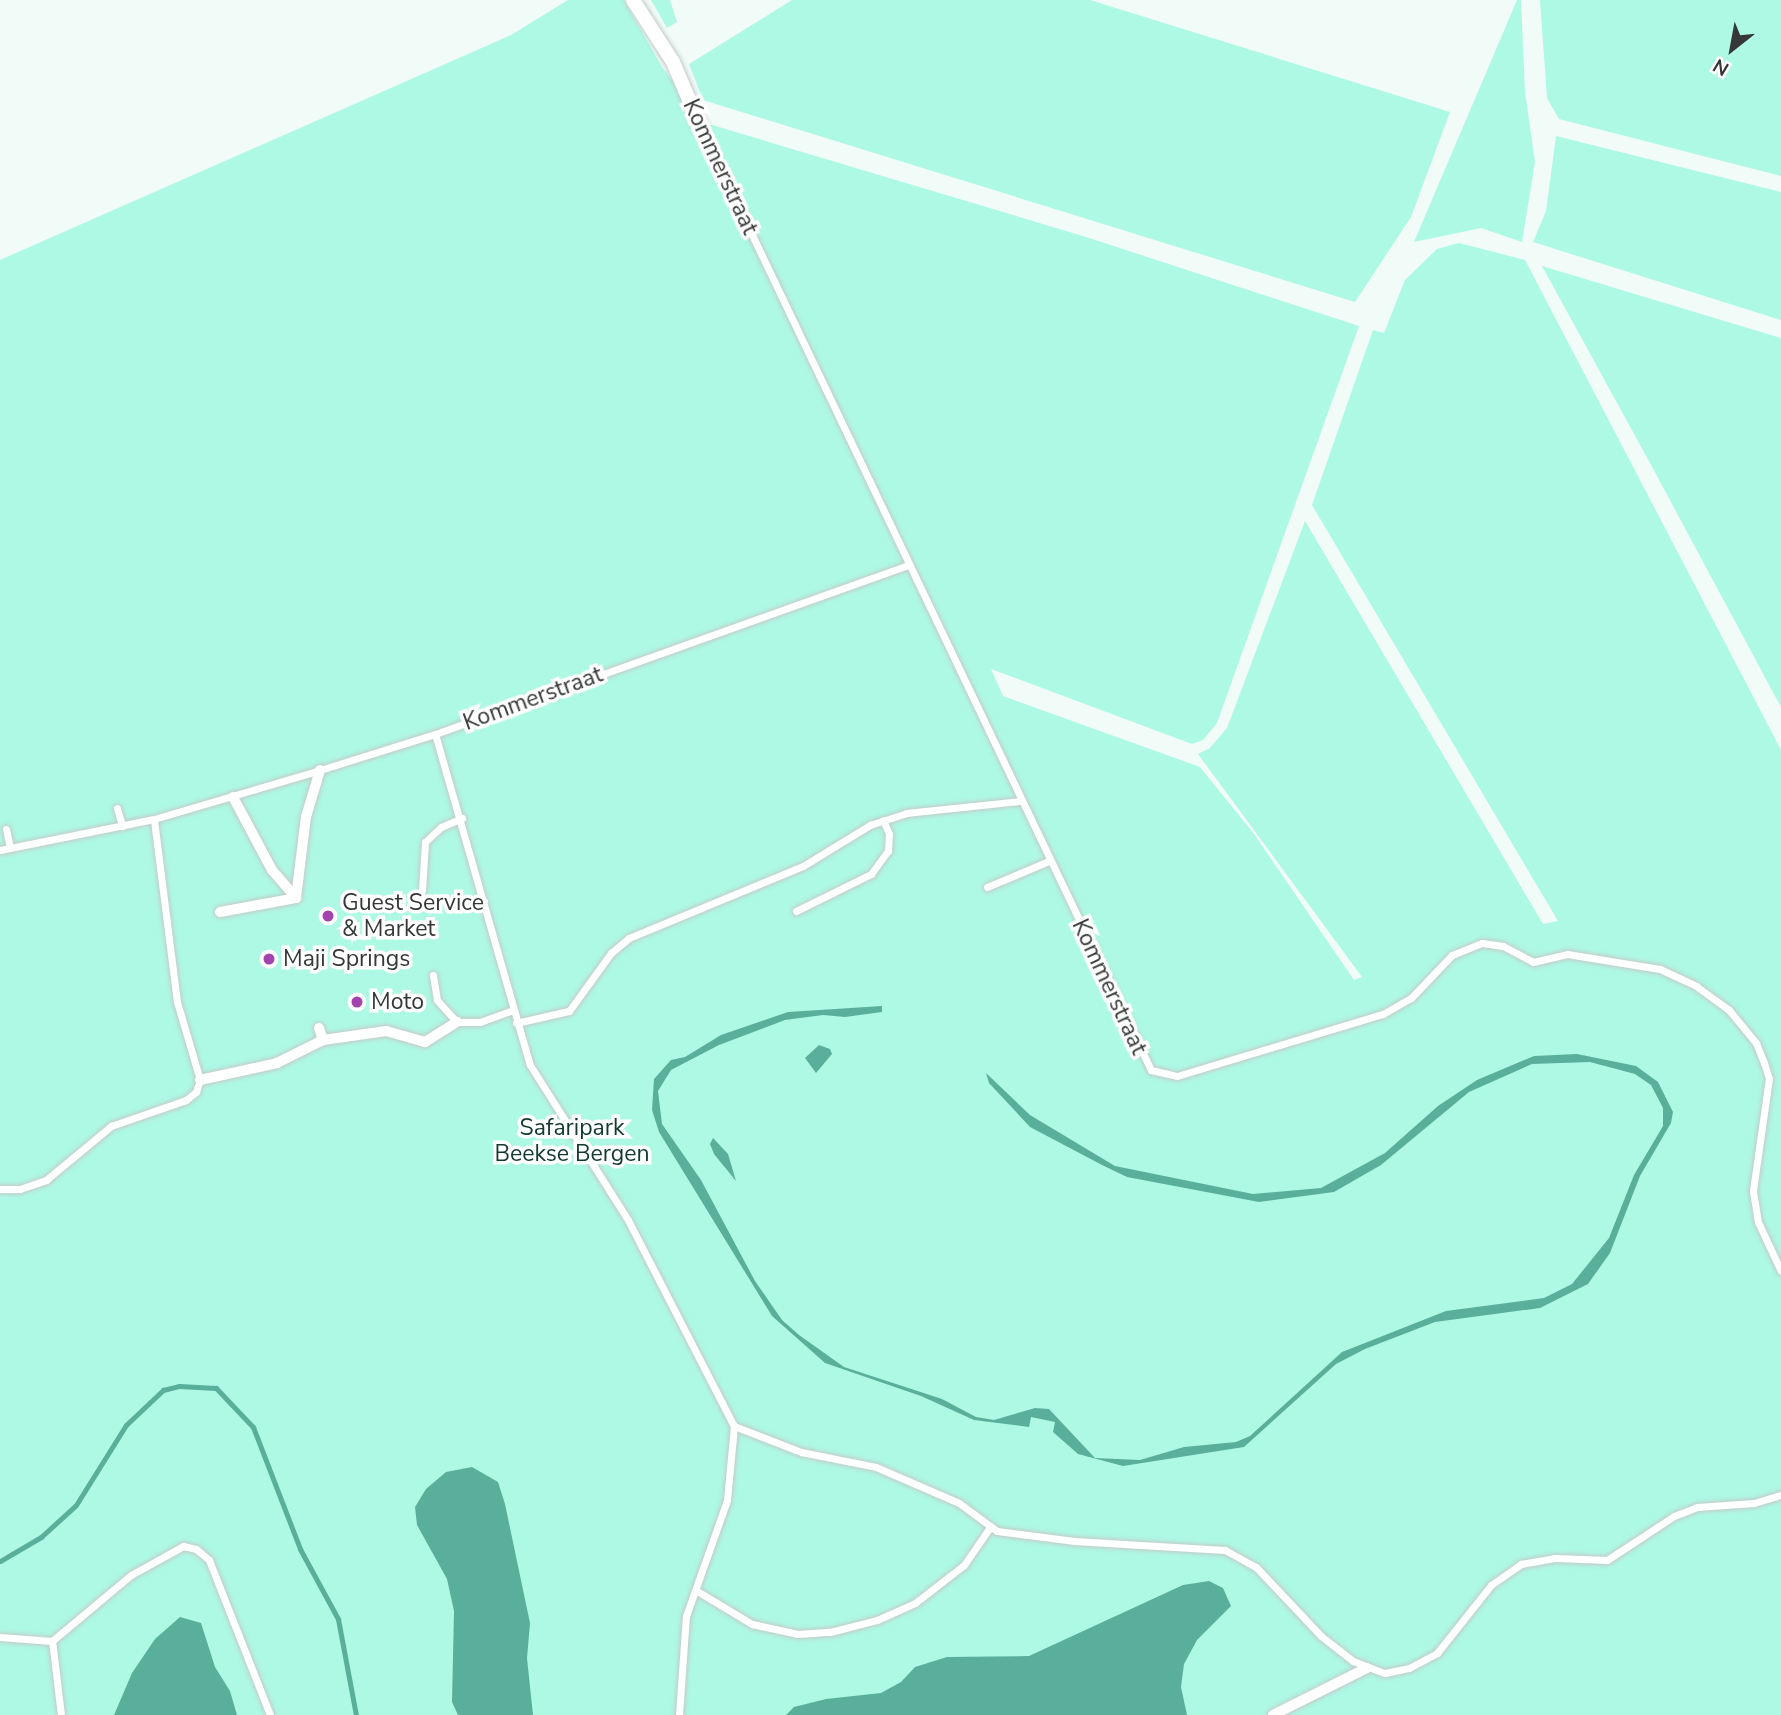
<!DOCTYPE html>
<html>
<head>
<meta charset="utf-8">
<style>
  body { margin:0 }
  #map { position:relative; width:1781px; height:1715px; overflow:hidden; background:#f1fbf8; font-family:"Nunito Sans",sans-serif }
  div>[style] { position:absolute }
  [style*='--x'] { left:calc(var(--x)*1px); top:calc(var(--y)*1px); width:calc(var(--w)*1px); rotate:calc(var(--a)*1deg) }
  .green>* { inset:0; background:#aef9e4 }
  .water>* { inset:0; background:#5aaf9a }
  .stream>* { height:5px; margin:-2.5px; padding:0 2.5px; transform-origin:2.5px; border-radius:2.5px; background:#5aaf9a }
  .roads { filter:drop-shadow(0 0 2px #c3ccc9) drop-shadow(0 0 2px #c3ccc9) }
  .service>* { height:7px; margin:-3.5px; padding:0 3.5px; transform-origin:3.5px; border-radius:3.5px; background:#fff }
  .pedestrian>* { height:10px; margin:-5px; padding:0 5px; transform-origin:5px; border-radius:5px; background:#fff }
  .minor>* { height:14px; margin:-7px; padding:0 7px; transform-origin:7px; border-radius:7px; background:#fff }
  .dots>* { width:19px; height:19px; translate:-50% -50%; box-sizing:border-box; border:4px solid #fff; border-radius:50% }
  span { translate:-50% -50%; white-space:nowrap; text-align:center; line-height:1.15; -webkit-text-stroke:7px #fff; paint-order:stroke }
  .street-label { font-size:23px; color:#353837 }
  .poi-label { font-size:23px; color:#353837 }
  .left { translate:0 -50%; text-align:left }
  .park-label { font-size:23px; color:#123a31 }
  .north { position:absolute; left:1697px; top:14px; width:70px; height:70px; -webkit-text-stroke:5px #fff; paint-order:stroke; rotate:211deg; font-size:19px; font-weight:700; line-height:28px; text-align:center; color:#353837 }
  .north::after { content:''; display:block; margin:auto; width:24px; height:32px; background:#353837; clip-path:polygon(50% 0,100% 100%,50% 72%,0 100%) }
</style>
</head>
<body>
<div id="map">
  <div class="green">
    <i style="clip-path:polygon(568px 0,624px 0,662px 67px,715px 137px,709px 124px,1086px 237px,1359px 326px,1217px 723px,1203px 740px,1192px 744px,991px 669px,1003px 696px,1200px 767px,1254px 834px,1354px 980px,1362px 977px,1198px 754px,1210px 748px,1227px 728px,1305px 521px,1543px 924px,1558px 921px,1312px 505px,1373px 330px,1384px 333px,1405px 280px,1437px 249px,1459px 243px,1525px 260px,1781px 750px,1781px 1715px,0 1715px,0 260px,511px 35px)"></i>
    <i style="clip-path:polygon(651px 0,670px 0,677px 22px,667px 28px)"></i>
    <i style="clip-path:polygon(792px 0,1090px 0,1450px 112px,1411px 217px,1355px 302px,703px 100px,689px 64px)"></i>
    <i style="clip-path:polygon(1517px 0,1521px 0,1525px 92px,1535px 162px,1522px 242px,1481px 228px,1414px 242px)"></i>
    <i style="clip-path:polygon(1540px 0,1781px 0,1781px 176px,1559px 119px,1547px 98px)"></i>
    <i style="clip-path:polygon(1556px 136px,1781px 192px,1781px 320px,1533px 242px,1546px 211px)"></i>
    <i style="clip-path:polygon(1542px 266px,1781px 338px,1781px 707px,1650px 463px)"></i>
  </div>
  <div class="water">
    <i style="clip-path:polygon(882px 1006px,882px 1012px,845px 1017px,823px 1015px,785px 1020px,719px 1045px,671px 1070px,658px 1091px,662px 1124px,701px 1180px,755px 1281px,782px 1320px,799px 1335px,844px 1367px,942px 1399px,976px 1417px,994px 1420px,1035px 1408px,1049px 1409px,1095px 1458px,1140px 1460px,1184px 1447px,1236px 1442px,1250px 1436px,1342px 1352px,1446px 1311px,1544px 1298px,1572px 1284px,1609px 1238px,1634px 1175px,1663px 1126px,1663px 1108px,1651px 1085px,1635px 1074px,1590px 1062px,1532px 1064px,1469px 1092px,1381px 1165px,1334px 1192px,1259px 1202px,1127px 1177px,1102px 1165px,1030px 1127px,989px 1083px,986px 1073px,1030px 1115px,1115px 1166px,1253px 1194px,1321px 1188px,1385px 1153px,1438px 1106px,1477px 1080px,1534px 1056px,1577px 1054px,1636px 1066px,1658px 1082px,1673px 1112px,1671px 1123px,1640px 1176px,1610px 1253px,1588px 1284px,1540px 1308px,1435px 1322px,1365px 1349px,1336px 1364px,1244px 1447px,1123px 1466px,1078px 1454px,1053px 1432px,1055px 1422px,1031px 1417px,1029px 1427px,974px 1420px,921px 1396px,825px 1363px,772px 1316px,659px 1132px,652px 1110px,654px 1079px,671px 1060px,685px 1057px,721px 1035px,788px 1012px)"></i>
    <i style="clip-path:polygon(819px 1045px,830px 1049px,832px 1054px,816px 1073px,805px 1058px)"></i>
    <i style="clip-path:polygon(713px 1138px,728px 1154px,736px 1181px,714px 1154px,710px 1144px)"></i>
    <i style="clip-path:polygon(472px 1467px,498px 1482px,505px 1504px,530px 1623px,527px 1658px,533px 1715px,458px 1715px,452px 1702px,454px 1611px,447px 1579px,417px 1525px,415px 1507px,426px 1489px,446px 1472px)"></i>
    <i style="clip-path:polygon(1209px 1581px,1223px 1588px,1231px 1606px,1197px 1640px,1184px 1664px,1181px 1687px,1187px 1715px,786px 1715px,794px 1707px,826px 1699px,881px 1693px,901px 1682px,915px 1667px,947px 1657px,1029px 1656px,1183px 1585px)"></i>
    <i style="clip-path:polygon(180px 1617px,201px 1623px,215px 1667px,230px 1691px,237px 1715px,114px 1715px,132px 1673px,155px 1639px)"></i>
  </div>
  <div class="stream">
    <i style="--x:0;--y:1561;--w:48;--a:-30.3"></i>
    <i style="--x:41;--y:1537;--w:47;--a:-42.4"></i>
    <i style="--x:76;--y:1505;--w:94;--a:-58"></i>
    <i style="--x:126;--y:1425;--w:51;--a:-43.4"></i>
    <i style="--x:163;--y:1390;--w:16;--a:-14"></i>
    <i style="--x:179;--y:1386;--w:37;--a:3"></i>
    <i style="--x:216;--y:1388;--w:54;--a:46.5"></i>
    <i style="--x:253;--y:1427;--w:131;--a:68.9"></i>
    <i style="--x:300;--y:1549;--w:80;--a:61.5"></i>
    <i style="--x:338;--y:1619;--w:98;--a:79.4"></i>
  </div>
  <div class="roads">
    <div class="service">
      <i style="--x:701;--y:128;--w:1044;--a:64.47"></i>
      <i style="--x:1151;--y:1070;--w:27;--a:13"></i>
      <i style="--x:1177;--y:1076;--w:215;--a:-16.8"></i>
      <i style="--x:1383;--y:1014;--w:32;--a:-30"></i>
      <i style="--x:1411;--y:998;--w:59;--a:-46.4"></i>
      <i style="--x:1452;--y:955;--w:32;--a:-22"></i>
      <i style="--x:1482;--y:943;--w:21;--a:8"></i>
      <i style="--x:1503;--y:946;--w:34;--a:28"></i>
      <i style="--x:1533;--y:962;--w:35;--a:-13"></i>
      <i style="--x:1567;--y:954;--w:94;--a:9.2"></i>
      <i style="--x:1660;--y:969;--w:40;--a:25"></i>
      <i style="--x:1696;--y:986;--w:41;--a:36"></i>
      <i style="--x:1729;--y:1010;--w:43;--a:50.7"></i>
      <i style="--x:1756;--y:1043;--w:22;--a:68"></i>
      <i style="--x:1764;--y:1063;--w:16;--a:72"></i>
      <i style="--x:1769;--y:1078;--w:114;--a:98.1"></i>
      <i style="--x:1753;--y:1191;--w:31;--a:81"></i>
      <i style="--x:1758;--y:1222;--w:54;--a:64.9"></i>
      <i style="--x:435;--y:734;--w:344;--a:74"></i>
      <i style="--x:530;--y:1065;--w:183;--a:57.7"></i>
      <i style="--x:628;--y:1220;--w:232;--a:62.8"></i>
      <i style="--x:117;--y:808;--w:19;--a:74"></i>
      <i style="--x:6;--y:829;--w:19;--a:78"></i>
      <i style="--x:0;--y:850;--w:157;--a:-11.4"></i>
      <i style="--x:154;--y:819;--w:173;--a:-16.4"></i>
      <i style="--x:320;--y:770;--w:121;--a:-17.4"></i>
      <i style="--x:435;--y:734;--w:502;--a:-19.66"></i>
      <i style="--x:987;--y:887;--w:67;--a:-22.8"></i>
      <i style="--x:422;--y:890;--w:48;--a:-86.4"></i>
      <i style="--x:425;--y:842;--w:22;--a:-43"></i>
      <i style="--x:441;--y:827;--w:23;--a:-23"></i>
      <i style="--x:796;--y:911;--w:84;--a:-26.3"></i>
      <i style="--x:871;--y:874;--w:29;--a:-54"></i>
      <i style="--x:888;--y:851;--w:17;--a:-87"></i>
      <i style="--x:889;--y:834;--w:15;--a:-113"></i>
      <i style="--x:433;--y:975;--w:25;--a:81"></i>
      <i style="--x:437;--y:1000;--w:30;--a:48"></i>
      <i style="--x:457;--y:1022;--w:23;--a:0"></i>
      <i style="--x:480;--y:1022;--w:33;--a:-20"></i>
      <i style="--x:516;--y:1023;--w:54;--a:-12.8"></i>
      <i style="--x:569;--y:1011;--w:72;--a:-54.1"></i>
      <i style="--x:611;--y:953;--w:23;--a:-40"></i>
      <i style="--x:629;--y:938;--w:188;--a:-22.5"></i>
      <i style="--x:803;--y:866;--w:79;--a:-31.5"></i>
      <i style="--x:870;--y:825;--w:38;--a:-18"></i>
      <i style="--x:906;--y:813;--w:116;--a:-6"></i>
      <i style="--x:0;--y:1189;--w:20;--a:0"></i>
      <i style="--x:20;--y:1189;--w:28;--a:-19"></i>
      <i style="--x:46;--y:1180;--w:85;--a:-39.7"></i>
      <i style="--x:111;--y:1126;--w:79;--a:-19.1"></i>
      <i style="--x:186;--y:1100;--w:13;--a:-39"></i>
      <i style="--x:196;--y:1092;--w:13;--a:-72"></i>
      <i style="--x:200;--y:1080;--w:81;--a:-106.4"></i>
      <i style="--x:177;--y:1002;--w:184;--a:-97.2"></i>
      <i style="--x:697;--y:1591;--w:64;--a:31"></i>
      <i style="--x:752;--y:1624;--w:47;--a:12.3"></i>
      <i style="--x:798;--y:1634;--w:32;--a:-4"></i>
      <i style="--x:830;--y:1632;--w:49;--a:-14.3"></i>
      <i style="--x:877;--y:1620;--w:42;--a:-24.1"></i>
      <i style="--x:915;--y:1603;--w:62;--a:-37.8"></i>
      <i style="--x:964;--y:1565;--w:46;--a:-55.6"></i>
      <i style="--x:0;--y:1637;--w:52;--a:4.4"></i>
      <i style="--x:61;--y:1715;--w:75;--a:-96.9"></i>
      <i style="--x:52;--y:1641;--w:103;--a:-39.9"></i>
      <i style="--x:131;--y:1575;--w:60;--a:-29.1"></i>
      <i style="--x:183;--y:1546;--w:13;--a:13"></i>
      <i style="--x:196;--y:1549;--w:17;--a:40"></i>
      <i style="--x:209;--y:1560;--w:167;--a:68.5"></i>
      <i style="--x:679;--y:1715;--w:99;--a:-86"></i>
      <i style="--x:686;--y:1616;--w:123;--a:-70.5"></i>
      <i style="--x:727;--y:1500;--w:74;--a:-84.6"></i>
      <i style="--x:734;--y:1426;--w:72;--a:21.2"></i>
      <i style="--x:801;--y:1452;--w:76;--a:11.3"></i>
      <i style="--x:876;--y:1467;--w:90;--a:23.4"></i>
      <i style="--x:959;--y:1503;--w:47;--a:36.4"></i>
      <i style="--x:997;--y:1531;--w:78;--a:7.4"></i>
      <i style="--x:1074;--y:1541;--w:151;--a:3.4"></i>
      <i style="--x:1225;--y:1550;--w:35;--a:29"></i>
      <i style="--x:1256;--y:1567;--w:95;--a:46.7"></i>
      <i style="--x:1321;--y:1636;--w:41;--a:38"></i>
      <i style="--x:1353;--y:1661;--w:34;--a:21"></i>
      <i style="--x:1385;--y:1673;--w:25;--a:-12"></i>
      <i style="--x:1409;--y:1668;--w:32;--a:-28"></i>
      <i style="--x:1437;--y:1653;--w:87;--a:-51.5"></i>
      <i style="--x:1491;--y:1585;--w:37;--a:-35"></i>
      <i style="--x:1521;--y:1564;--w:35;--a:-10"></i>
      <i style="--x:1555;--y:1558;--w:52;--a:2.2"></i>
      <i style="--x:1607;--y:1560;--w:80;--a:-33.3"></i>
      <i style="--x:1674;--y:1516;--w:25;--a:-21"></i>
      <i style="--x:1697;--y:1507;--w:57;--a:-4"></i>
      <i style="--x:1754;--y:1503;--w:28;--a:-17"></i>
    </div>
    <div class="pedestrian">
      <i style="--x:233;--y:797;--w:83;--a:61.9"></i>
      <i style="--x:272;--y:870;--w:37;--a:49"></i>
      <i style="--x:296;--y:898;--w:82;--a:-83"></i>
      <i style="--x:306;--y:817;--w:49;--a:-73.4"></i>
      <i style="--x:220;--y:912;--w:77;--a:-10.4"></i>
      <i style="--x:319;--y:1028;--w:13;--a:72"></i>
      <i style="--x:323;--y:1040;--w:64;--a:-8.1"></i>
      <i style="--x:386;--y:1031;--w:41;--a:15.8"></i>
      <i style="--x:425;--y:1042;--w:38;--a:-32"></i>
      <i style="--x:200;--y:1080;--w:79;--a:-12.4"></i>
      <i style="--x:277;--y:1063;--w:51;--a:-26.6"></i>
      <i style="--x:1273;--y:1715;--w:105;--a:-26.6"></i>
    </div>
    <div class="minor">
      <i style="--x:633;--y:0;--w:74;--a:57.2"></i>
      <i style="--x:673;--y:62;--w:72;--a:67"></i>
    </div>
  </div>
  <div class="dots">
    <i style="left:328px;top:916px;background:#a244ad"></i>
    <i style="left:269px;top:959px;background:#a244ad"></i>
    <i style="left:357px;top:1002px;background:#a244ad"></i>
  </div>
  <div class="street-label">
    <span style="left:720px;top:167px;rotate:65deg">Kommerstraat</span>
    <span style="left:533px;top:699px;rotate:-20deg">Kommerstraat</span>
    <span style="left:1109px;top:987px;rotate:65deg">Kommerstraat</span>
  </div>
  <div class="poi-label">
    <span class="left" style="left:342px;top:916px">Guest Service<br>&amp; Market</span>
    <span class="left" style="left:283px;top:959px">Maji Springs</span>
    <span class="left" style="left:371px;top:1002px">Moto</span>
  </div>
  <div class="park-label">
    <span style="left:572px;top:1141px">Safaripark<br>Beekse Bergen</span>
  </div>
  <div class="north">N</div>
</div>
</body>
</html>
